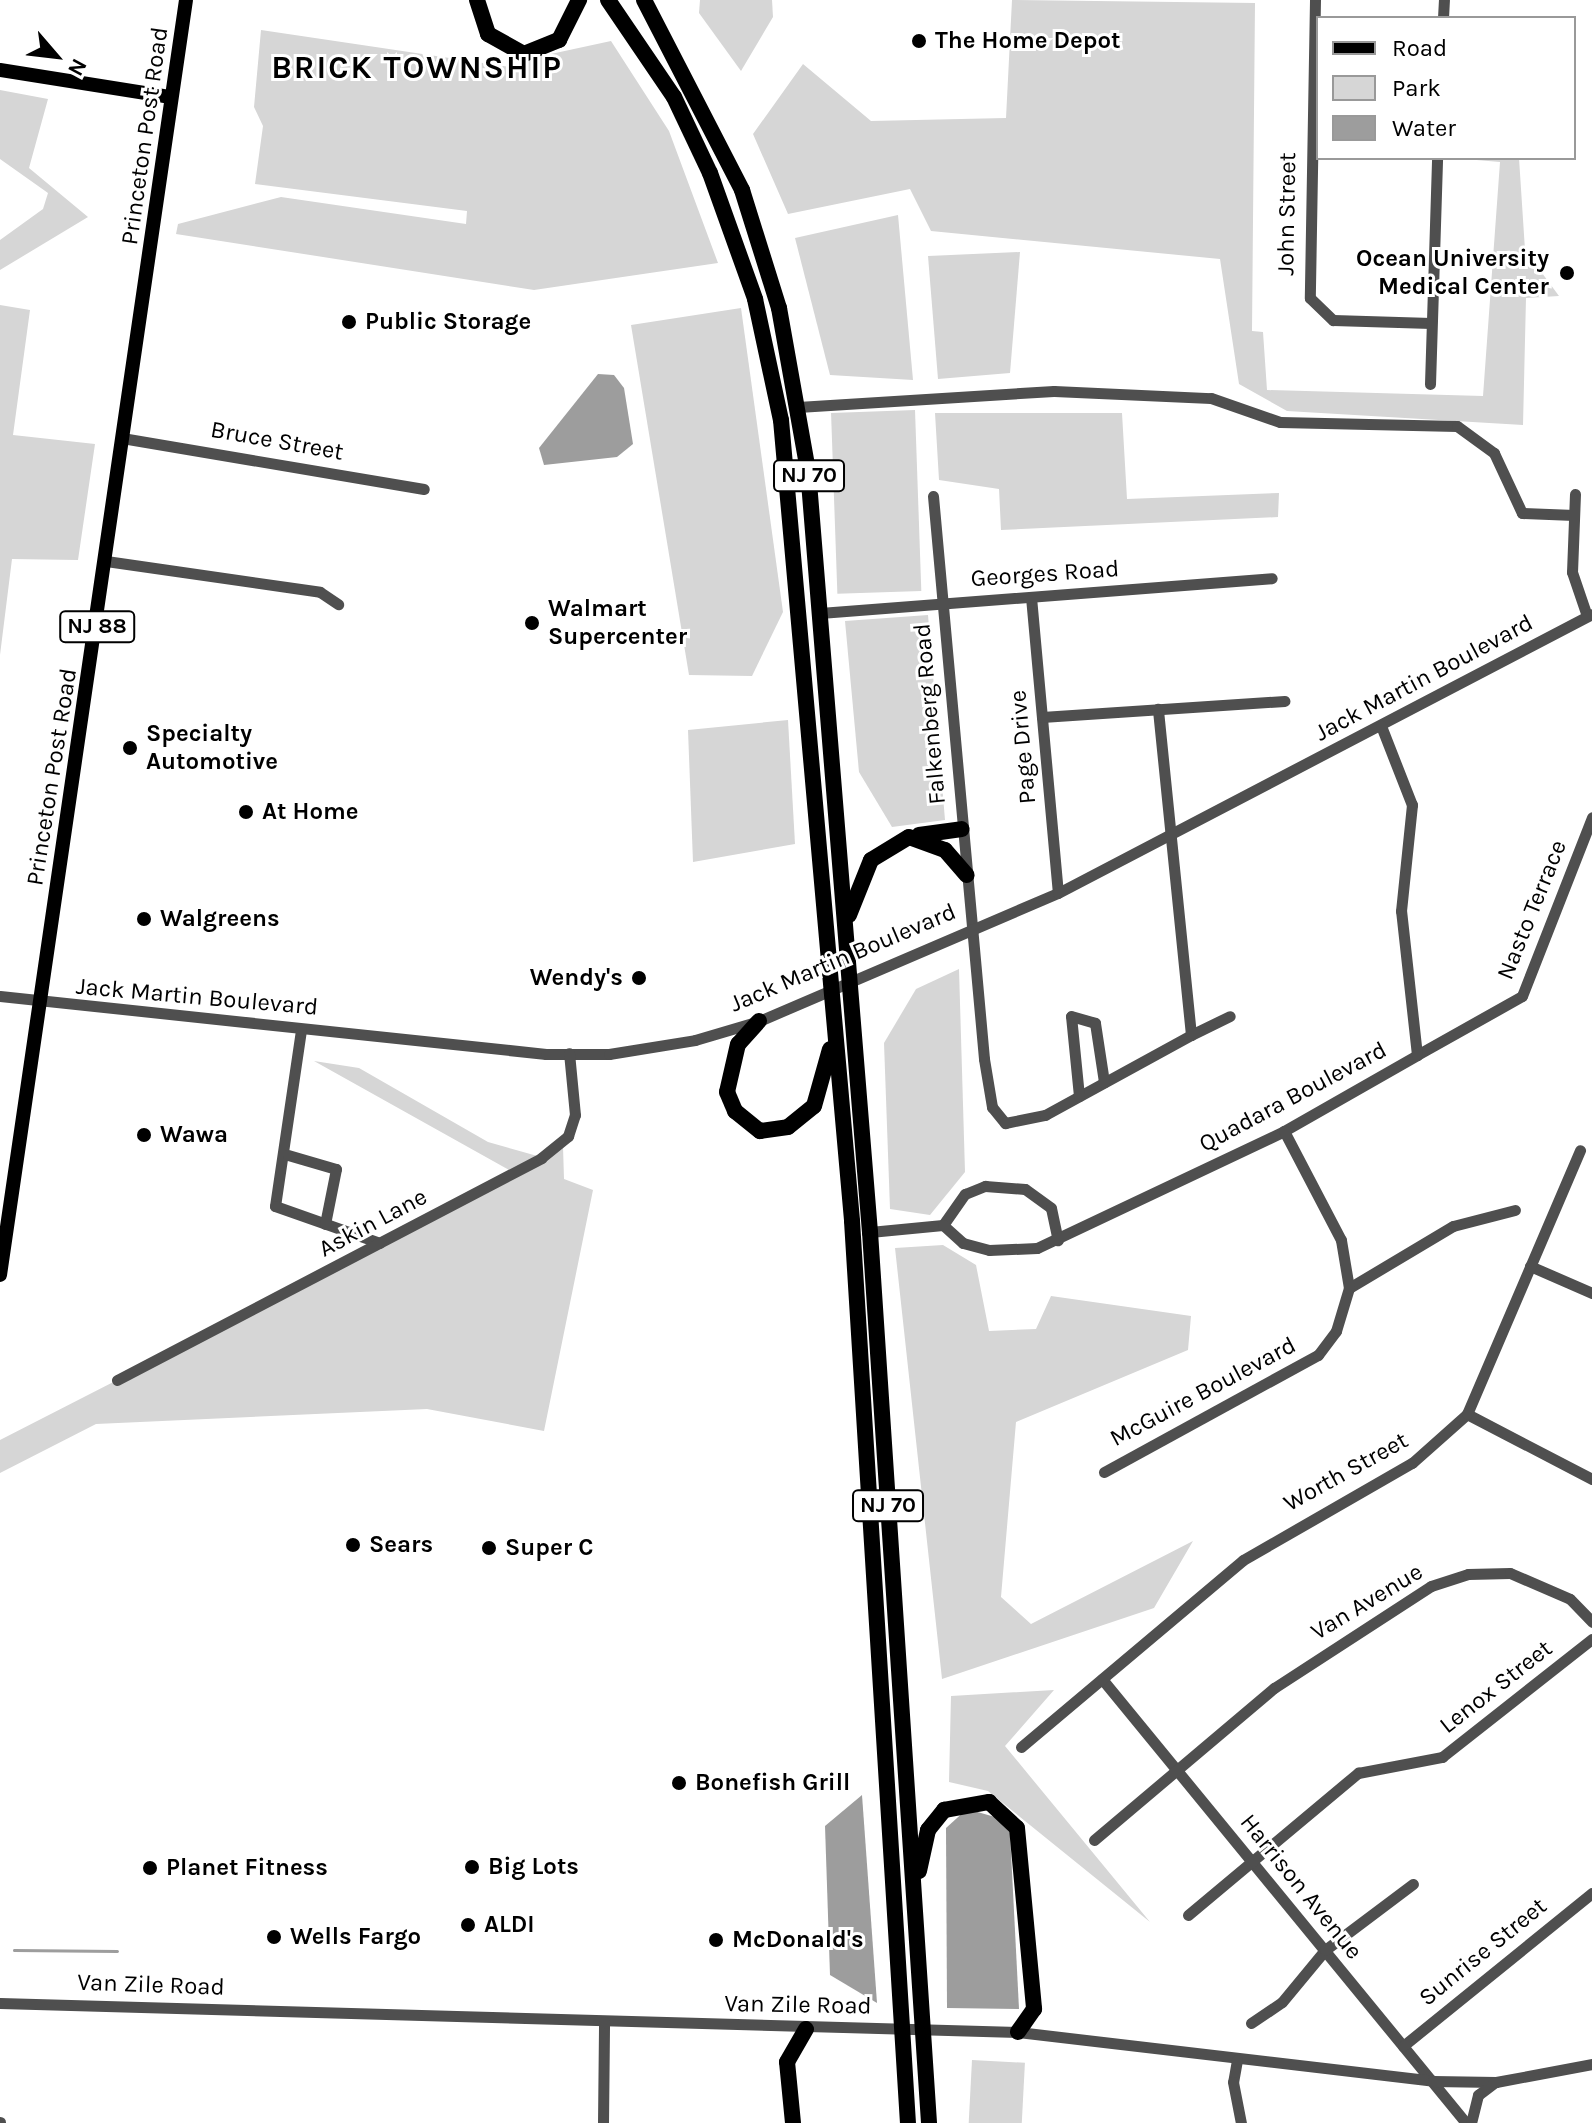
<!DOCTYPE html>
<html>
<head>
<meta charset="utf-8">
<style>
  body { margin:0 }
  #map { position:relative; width:1592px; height:2123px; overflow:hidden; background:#fff; font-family:Karla,sans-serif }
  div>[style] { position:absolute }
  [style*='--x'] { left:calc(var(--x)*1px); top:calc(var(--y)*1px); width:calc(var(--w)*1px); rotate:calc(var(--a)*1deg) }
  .green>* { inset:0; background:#d6d6d6; transform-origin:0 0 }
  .water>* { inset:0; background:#9d9d9d }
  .stream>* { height:3px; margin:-1.5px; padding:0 1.5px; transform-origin:1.5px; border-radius:1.5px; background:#9d9d9d }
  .minor>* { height:11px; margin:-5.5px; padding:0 5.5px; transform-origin:5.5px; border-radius:5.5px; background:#4f4f4f }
  .major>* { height:14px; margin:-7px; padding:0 7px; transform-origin:7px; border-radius:7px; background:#000 }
  .highway>* { height:16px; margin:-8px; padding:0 8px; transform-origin:8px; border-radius:8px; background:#000 }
  .dots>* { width:22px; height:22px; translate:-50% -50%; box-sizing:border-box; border:4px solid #fff; border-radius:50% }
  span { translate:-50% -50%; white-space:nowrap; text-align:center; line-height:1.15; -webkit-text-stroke:6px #fff; paint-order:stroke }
  .shield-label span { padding:2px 6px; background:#fff; border:2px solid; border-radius:6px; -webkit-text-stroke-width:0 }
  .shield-label { font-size:22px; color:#000; font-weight:700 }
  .poi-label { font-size:24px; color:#000; font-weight:700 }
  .left { translate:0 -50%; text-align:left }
  .right { translate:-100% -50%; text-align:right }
  .street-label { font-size:24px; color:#000 }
  .district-label { font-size:32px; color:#000; font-weight:700; letter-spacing:2px }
  .legend { position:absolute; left:1316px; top:16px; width:260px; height:144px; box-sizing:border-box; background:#fff; border:2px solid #999; margin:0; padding:10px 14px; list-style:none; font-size:24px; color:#000 }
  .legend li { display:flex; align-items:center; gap:16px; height:40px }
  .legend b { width:40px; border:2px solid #999 }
  .north { position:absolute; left:16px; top:16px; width:80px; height:80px; -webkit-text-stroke:6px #fff; paint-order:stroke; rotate:118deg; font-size:22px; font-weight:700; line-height:32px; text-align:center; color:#000 }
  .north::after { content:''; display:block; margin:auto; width:28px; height:36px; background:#000; clip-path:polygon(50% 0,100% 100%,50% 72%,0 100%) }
</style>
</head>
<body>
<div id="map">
  <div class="green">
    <i style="clip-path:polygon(700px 0,772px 0,773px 17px,741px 71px,699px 13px)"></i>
    <i style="clip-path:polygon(1012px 0,1255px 3px,1252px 331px,1263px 332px,1267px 390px,1483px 396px,1500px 162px,1453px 158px,1519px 158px,1525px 250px,1559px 296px,1526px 298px,1523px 425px,1287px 411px,1239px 384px,1220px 259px,931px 231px,910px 189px,788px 214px,753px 134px,803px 64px,871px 121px,1006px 118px)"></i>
    <i style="clip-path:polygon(261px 30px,524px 69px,523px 60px,611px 41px,669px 131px,718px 263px,534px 290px,176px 234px,178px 224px,281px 197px,466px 224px,467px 211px,255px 184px,263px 126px,254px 107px)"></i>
    <i style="clip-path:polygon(0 90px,48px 99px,29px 168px,88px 217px,0 270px,0 240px,43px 209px,48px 193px,0 159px)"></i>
    <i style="clip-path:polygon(898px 215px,913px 380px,830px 375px,795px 238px)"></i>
    <i style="clip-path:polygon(1020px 252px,1010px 373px,938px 379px,928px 256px)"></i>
    <i style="clip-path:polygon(0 305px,30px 310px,13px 435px,95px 444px,78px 560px,12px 559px,0 655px)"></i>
    <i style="clip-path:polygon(741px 308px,783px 612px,752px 676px,689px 675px,631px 325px)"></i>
    <i style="left:915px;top:410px;width:181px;height:84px;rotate:88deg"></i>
    <i style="clip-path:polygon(935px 413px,1122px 413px,1127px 499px,1279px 493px,1278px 517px,1001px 530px,999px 489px,939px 480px)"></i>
    <i style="clip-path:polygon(928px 615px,945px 820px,892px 827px,859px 772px,845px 621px)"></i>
    <i style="clip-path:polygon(788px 720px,795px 844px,693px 862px,688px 730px)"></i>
    <i style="clip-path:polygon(959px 969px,965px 1172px,930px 1215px,890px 1209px,884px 1043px,916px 989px)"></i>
    <i style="clip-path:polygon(314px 1061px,359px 1068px,488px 1142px,548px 1159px,563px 1146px,564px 1179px,593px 1190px,544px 1431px,427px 1409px,96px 1424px,0 1473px,0 1440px,518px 1175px)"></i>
    <i style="clip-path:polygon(943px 1245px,976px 1265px,989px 1331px,1036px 1329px,1051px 1296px,1191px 1316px,1188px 1350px,1016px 1422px,1001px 1597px,1031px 1624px,1193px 1541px,1154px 1608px,942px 1679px,895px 1248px)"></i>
    <i style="clip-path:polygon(1054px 1690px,1005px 1746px,1150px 1922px,988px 1791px,949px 1782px,951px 1696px)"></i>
    <i style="left:972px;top:2060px;width:53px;height:63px;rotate:3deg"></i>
  </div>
  <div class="water">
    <i style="clip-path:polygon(598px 374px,614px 375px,624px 388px,633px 444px,617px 457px,544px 465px,539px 448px)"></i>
    <i style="clip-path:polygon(862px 1795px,877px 2003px,830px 1975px,825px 1826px)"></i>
    <i style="clip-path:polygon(967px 1809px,1002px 1819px,1010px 1833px,1019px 2009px,947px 2008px,946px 1828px)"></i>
  </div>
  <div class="stream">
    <i style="--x:14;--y:1950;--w:103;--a:0.6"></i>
  </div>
  <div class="minor">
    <i style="--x:1315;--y:0;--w:298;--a:91"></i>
    <i style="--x:1310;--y:298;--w:32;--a:44"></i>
    <i style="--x:1333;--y:320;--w:98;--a:1.8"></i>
    <i style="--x:1443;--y:18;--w:18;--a:-87"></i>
    <i style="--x:1430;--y:384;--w:226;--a:-88.2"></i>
    <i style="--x:798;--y:407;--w:256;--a:-3.6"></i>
    <i style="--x:1054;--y:391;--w:157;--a:2.6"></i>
    <i style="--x:1211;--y:398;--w:73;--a:19.2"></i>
    <i style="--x:1280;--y:422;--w:177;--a:1.3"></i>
    <i style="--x:1457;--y:426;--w:46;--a:36.1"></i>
    <i style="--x:1494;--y:453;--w:66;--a:65"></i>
    <i style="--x:1522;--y:513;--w:52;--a:2.2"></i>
    <i style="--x:122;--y:438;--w:306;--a:9.6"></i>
    <i style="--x:1575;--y:494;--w:78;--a:92.2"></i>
    <i style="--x:1572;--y:572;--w:46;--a:71.2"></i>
    <i style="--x:933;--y:496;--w:565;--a:84.82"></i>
    <i style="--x:984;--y:1059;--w:49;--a:80.5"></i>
    <i style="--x:992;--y:1107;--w:21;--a:51"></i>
    <i style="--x:1005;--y:1123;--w:41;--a:-11.3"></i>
    <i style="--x:1045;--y:1115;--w:166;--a:-28.7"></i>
    <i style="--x:1191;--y:1035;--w:328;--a:-95.8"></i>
    <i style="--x:106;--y:561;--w:216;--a:8.2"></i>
    <i style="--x:320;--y:592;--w:22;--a:34"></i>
    <i style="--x:1031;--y:597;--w:297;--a:84.8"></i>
    <i style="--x:820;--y:613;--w:453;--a:-4.4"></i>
    <i style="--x:1042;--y:717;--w:243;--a:-3.8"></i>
    <i style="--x:0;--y:996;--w:549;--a:6.06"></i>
    <i style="--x:546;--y:1054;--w:63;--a:0"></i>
    <i style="--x:609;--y:1054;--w:87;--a:-9.2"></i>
    <i style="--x:695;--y:1040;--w:67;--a:-16.5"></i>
    <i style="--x:759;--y:1021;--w:325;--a:-23.2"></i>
    <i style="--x:1058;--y:893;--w:602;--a:-27.59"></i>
    <i style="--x:301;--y:1030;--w:178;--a:98.4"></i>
    <i style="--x:275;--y:1206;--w:111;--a:19.4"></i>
    <i style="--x:1191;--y:1035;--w:43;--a:-26"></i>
    <i style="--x:1417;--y:1055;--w:120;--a:-29.3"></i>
    <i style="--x:1522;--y:996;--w:192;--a:-68.6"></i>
    <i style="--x:1079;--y:1096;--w:80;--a:-95.7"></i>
    <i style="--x:1071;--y:1016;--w:25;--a:16"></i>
    <i style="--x:1095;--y:1023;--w:60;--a:81.3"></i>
    <i style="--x:288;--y:1155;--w:50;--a:16.3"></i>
    <i style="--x:336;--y:1169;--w:56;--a:101.3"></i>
    <i style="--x:943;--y:1225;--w:38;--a:-55"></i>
    <i style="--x:965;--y:1194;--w:22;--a:-22"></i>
    <i style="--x:985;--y:1186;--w:40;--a:4.3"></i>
    <i style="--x:1025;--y:1189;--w:32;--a:36"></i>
    <i style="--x:1051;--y:1208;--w:33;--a:78"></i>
    <i style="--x:870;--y:1232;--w:73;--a:-5.5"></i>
    <i style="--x:943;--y:1225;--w:27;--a:42"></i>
    <i style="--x:963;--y:1243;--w:27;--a:15"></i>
    <i style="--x:989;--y:1250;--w:48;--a:-2.4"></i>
    <i style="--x:1037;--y:1248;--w:273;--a:-25.3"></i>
    <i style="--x:1284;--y:1131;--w:153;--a:-29.7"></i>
    <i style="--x:1417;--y:1055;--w:145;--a:-96.3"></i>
    <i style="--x:1401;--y:911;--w:107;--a:-84.1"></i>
    <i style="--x:1412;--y:805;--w:85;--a:-111.4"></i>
    <i style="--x:1530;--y:1266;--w:68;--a:23.5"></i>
    <i style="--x:1349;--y:1288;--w:121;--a:-30.8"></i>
    <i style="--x:1453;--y:1226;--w:64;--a:-14.5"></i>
    <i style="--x:117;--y:1380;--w:479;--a:-27.6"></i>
    <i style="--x:541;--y:1158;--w:35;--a:-39"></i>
    <i style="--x:568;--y:1136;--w:22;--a:-72"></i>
    <i style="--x:575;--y:1115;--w:62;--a:-95.5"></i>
    <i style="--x:1467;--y:1414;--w:141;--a:27.5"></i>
    <i style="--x:1104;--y:1472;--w:244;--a:-28.7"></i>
    <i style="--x:1318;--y:1355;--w:30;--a:-53"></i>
    <i style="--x:1336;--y:1331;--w:45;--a:-73.2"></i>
    <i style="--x:1349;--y:1288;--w:49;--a:-99.5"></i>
    <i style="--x:1341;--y:1240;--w:123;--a:-117.6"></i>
    <i style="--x:1102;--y:1679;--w:574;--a:50.65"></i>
    <i style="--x:1021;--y:1747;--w:290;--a:-40.1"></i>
    <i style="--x:1243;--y:1560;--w:195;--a:-29.9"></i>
    <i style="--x:1412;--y:1463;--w:74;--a:-41.7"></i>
    <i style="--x:1467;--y:1414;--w:287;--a:-66.8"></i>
    <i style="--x:1094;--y:1840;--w:236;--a:-40.2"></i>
    <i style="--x:1274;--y:1688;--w:187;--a:-33"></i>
    <i style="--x:1431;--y:1586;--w:39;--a:-18"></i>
    <i style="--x:1468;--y:1574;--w:42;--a:-1.4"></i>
    <i style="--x:1510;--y:1573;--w:65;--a:23.4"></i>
    <i style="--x:1570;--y:1599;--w:32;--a:46"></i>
    <i style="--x:1188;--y:1915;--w:222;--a:-39.9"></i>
    <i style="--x:1358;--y:1773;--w:86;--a:-10.8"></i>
    <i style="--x:1442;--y:1757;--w:191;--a:-38.2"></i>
    <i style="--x:0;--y:2003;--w:1018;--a:1.63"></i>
    <i style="--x:1018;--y:2032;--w:418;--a:6.7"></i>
    <i style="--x:1433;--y:2081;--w:63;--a:0.9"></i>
    <i style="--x:1496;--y:2082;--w:98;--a:-10.6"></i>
    <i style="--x:1251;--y:2023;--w:37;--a:-34"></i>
    <i style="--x:1282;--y:2002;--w:67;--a:-50.4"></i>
    <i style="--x:1325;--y:1950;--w:110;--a:-36.9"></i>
    <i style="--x:1403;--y:2046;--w:243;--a:-39"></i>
    <i style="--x:1237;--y:2060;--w:22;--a:100"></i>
    <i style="--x:1233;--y:2082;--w:42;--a:79"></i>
    <i style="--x:0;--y:2122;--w:1;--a:90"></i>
    <i style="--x:603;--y:2123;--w:101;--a:-89.4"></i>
    <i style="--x:1471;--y:2123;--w:29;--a:-76"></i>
    <i style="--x:1478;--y:2095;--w:21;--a:-37"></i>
  </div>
  <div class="major">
    <i style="--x:0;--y:70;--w:173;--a:9"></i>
    <i style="--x:0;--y:1275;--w:1288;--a:-81.7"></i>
  </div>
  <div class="highway">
    <i style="--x:477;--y:0;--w:36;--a:72"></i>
    <i style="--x:488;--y:34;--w:41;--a:29.1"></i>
    <i style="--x:524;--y:54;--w:38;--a:-22"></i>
    <i style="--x:559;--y:40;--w:45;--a:-63.4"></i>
    <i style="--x:608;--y:0;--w:117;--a:55.8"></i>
    <i style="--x:674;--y:97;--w:84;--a:64.7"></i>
    <i style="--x:710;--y:173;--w:134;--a:70.3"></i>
    <i style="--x:755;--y:299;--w:124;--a:77.9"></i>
    <i style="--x:781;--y:420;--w:804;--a:84.93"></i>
    <i style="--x:852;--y:1221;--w:904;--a:86.45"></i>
    <i style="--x:644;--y:0;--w:214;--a:62.7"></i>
    <i style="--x:742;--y:190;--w:124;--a:72.6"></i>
    <i style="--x:779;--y:308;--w:165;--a:79.9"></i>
    <i style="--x:808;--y:470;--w:765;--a:85.35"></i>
    <i style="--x:870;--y:1232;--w:893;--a:86.21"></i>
    <i style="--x:919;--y:835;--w:43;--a:-7.9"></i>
    <i style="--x:849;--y:915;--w:59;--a:-68.2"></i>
    <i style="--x:871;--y:860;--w:44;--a:-31.2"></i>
    <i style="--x:909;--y:837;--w:38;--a:20"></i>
    <i style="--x:945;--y:850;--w:33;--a:49"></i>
    <i style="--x:759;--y:1021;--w:31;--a:132"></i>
    <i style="--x:738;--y:1044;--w:49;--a:102.9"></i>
    <i style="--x:727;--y:1092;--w:21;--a:67"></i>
    <i style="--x:735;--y:1111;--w:32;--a:39"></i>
    <i style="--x:760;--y:1131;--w:28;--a:-8"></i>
    <i style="--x:788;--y:1127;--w:33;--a:-39"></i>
    <i style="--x:814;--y:1106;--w:59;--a:-74.3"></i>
    <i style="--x:919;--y:1871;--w:42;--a:-77.6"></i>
    <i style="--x:928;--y:1830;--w:26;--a:-51"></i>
    <i style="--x:944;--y:1810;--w:46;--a:-10.1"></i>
    <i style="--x:989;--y:1802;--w:38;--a:43"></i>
    <i style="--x:1017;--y:1828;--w:182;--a:84.6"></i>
    <i style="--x:1034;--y:2009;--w:28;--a:125"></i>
    <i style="--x:793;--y:2123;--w:61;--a:-95.6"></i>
    <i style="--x:787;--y:2062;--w:38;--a:-60"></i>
  </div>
  <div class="dots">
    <i style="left:919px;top:41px;background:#000"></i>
    <i style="left:1567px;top:273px;background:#000"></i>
    <i style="left:349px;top:322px;background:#000"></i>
    <i style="left:532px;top:623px;background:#000"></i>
    <i style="left:130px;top:748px;background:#000"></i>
    <i style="left:246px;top:812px;background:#000"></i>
    <i style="left:144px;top:919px;background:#000"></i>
    <i style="left:639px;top:978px;background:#000"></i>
    <i style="left:144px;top:1135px;background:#000"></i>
    <i style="left:353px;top:1545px;background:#000"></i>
    <i style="left:489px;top:1548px;background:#000"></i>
    <i style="left:679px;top:1783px;background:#000"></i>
    <i style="left:472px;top:1867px;background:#000"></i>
    <i style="left:150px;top:1868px;background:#000"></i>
    <i style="left:468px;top:1925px;background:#000"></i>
    <i style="left:274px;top:1937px;background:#000"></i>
    <i style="left:716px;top:1940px;background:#000"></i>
  </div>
  <div class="shield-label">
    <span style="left:809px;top:476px">NJ 70</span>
    <span style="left:97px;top:627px">NJ 88</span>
    <span style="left:888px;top:1506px">NJ 70</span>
  </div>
  <div class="poi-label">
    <span class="left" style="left:935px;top:41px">The Home Depot</span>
    <span class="right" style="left:1549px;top:273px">Ocean University<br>Medical Center</span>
    <span class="left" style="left:365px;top:322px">Public Storage</span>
    <span class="left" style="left:548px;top:623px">Walmart<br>Supercenter</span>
    <span class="left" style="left:146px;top:748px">Specialty<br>Automotive</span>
    <span class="left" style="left:262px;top:812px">At Home</span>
    <span class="left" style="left:160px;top:919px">Walgreens</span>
    <span class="right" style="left:623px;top:978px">Wendy's</span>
    <span class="left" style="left:160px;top:1135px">Wawa</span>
    <span class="left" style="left:369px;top:1545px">Sears</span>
    <span class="left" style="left:505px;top:1548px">Super C</span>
    <span class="left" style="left:695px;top:1783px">Bonefish Grill</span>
    <span class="left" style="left:488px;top:1867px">Big Lots</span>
    <span class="left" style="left:166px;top:1868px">Planet Fitness</span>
    <span class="left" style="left:484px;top:1925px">ALDI</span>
    <span class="left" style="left:290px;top:1937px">Wells Fargo</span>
    <span class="left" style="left:732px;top:1940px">McDonald's</span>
  </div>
  <div class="street-label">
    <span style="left:145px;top:136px;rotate:-82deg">Princeton Post Road</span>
    <span style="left:1287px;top:214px;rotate:-89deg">John Street</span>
    <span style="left:277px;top:441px;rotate:10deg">Bruce Street</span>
    <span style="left:1045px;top:574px;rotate:-4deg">Georges Road</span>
    <span style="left:1424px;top:678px;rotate:-28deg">Jack Martin Boulevard</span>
    <span style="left:930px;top:714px;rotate:-95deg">Falkenberg Road</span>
    <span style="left:1023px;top:747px;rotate:-95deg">Page Drive</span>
    <span style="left:52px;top:777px;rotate:-81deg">Princeton Post Road</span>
    <span style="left:1532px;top:910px;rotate:-68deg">Nasto Terrace</span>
    <span style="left:843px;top:958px;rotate:-23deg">Jack Martin Boulevard</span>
    <span style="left:197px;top:997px;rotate:5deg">Jack Martin Boulevard</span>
    <span style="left:1293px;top:1097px;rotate:-28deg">Quadara Boulevard</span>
    <span style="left:373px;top:1223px;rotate:-28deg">Askin Lane</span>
    <span style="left:1203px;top:1392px;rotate:-28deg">McGuire Boulevard</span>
    <span style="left:1346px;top:1472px;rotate:-29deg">Worth Street</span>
    <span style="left:1367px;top:1602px;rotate:-31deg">Van Avenue</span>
    <span style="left:1496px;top:1687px;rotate:-38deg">Lenox Street</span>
    <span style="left:1301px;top:1887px;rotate:51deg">Harrison Avenue</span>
    <span style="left:1483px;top:1952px;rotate:-39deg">Sunrise Street</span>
    <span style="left:151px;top:1985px;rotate:2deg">Van Zile Road</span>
    <span style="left:798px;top:2005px;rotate:1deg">Van Zile Road</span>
  </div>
  <div class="district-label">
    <span style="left:417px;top:68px">BRICK TOWNSHIP</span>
  </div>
  <ul class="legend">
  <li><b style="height:10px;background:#000"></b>Road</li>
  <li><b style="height:22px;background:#d6d6d6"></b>Park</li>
  <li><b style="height:22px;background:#9d9d9d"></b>Water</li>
  </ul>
  <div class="north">N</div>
</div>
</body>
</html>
